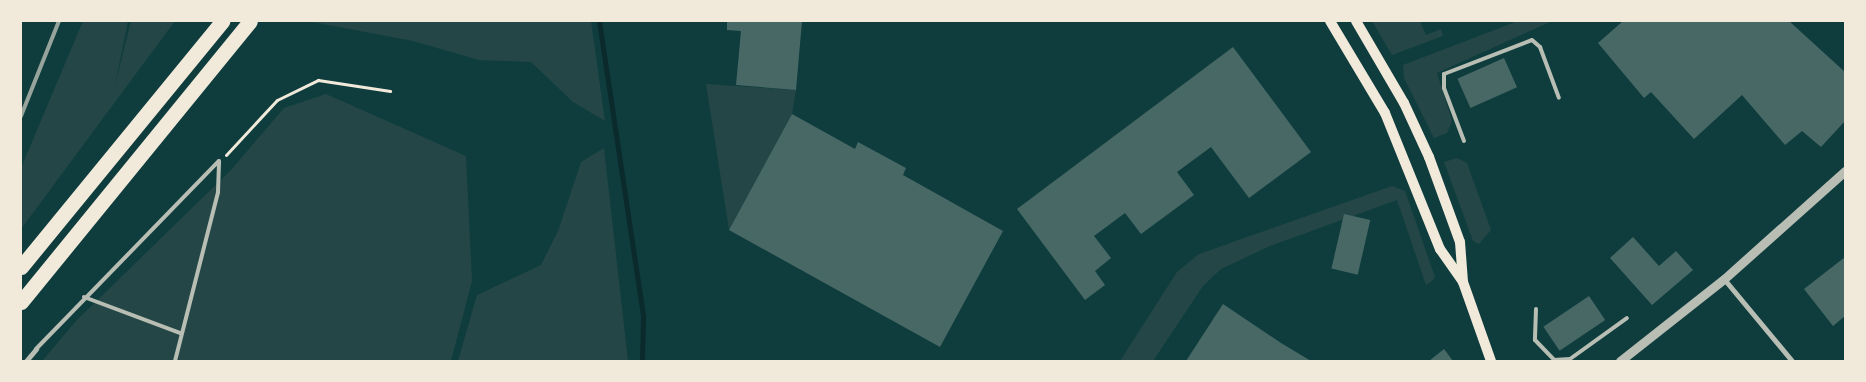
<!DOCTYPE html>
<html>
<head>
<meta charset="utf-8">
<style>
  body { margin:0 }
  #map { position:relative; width:1866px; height:382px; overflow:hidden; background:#0f3d3e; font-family:"PT Sans Narrow",sans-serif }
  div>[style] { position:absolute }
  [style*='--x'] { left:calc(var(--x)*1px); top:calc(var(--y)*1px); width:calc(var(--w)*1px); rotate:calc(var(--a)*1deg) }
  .green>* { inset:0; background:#244646 }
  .stream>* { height:5px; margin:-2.5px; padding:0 2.5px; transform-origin:2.5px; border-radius:2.5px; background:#0a2a2b }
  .building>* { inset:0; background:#486865; transform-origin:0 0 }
  .path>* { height:3px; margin:-1.5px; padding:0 1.5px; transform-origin:1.5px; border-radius:1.5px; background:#f1e9da }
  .service>* { height:4px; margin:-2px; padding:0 2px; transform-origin:2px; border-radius:2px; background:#b8beb3 }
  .minor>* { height:5px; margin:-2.5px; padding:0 2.5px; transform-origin:2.5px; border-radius:2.5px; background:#b8beb3 }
  .tertiary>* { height:9px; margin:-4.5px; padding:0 4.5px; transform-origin:4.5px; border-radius:4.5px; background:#b8beb3 }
  .secondary>* { height:10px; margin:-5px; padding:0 5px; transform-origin:5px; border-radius:5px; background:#f1e9da }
  .motorway>* { height:15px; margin:-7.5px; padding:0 7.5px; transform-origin:7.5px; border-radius:7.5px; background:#f1e9da }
  .rail>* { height:4px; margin:-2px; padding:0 2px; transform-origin:2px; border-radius:2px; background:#97a49c }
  span { translate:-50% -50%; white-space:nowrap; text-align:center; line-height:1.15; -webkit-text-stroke:4px #f1e9da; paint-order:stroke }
  .frame { position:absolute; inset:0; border:22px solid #f1e9da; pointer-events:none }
</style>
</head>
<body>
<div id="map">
  <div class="green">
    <i style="clip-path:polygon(83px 21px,128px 21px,115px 85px,131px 21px,175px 21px,21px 229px,21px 168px)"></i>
    <i style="clip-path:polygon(307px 21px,591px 21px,605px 121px,573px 102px,531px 62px,479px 60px,413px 41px)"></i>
    <i style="clip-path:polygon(1372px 21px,1420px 21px,1426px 35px,1441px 29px,1443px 36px,1392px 55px)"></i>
    <i style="clip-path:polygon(1518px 21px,1552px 21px,1437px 73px,1452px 121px,1447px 133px,1434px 138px,1404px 78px,1403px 65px)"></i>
    <i style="clip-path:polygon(706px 84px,796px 90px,792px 114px,729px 230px)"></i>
    <i style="clip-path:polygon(326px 94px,466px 156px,472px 281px,451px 361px,42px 361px,76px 321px,231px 170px,284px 108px)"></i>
    <i style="clip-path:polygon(604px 148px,628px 361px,458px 361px,477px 295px,541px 265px,558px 231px,581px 162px)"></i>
    <i style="clip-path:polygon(1457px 158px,1467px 163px,1491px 230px,1479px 244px,1473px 241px,1444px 162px)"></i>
    <i style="clip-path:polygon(1392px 186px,1405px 191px,1435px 277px,1432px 281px,1426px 285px,1397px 200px,1270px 246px,1221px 269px,1203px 286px,1153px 361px,1120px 361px,1177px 272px,1199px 254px)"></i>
  </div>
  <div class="stream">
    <i style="--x:599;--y:21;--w:299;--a:81.5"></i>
    <i style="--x:643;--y:317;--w:44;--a:91.3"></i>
  </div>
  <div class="building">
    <i style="clip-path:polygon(727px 21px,802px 21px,796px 90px,736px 85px,741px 31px,727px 30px)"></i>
    <i style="clip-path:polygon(1623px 21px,1789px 21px,1845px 72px,1845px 121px,1821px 147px,1802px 131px,1785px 145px,1742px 95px,1694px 139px,1651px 92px,1644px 98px,1598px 43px)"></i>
    <i style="clip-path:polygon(1233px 47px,1311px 152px,1249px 198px,1211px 147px,1177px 172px,1194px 195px,1141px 234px,1125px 213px,1094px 236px,1111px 258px,1095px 271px,1105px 285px,1085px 300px,1017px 209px)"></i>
    <i style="left:1504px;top:58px;width:32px;height:51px;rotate:66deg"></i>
    <i style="clip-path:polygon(792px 114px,855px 149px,858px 142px,906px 168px,903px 175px,1003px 231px,940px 347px,729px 230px)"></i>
    <i style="left:1344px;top:214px;width:27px;height:56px;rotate:13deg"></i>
    <i style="clip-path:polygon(1633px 237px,1659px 266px,1676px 251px,1693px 270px,1652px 305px,1610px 258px)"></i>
    <i style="clip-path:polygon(1845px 257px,1845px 316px,1833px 326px,1804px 289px)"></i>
    <i style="left:1589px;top:296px;width:29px;height:55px;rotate:56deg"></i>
    <i style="clip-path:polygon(1223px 304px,1281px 343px,1311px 361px,1186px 361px)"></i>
    <i style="clip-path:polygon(1444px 349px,1453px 361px,1429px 361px)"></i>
  </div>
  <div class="path">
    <i style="--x:226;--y:155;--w:75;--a:-47.2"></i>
    <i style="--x:277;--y:100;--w:46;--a:-26"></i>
    <i style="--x:318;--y:80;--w:73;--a:8.7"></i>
  </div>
  <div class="service">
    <i style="--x:1464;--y:141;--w:57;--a:-110.7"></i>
    <i style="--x:1444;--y:88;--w:14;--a:-90"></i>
    <i style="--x:1444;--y:74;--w:94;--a:-21.1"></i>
    <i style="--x:1532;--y:40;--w:11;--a:41"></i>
    <i style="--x:1540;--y:47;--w:54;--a:69.6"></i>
    <i style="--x:84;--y:297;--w:103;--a:20.6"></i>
    <i style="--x:1536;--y:309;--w:31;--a:92"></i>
    <i style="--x:1535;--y:340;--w:28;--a:46"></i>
    <i style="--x:1554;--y:360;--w:16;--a:-4"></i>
    <i style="--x:1570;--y:359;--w:70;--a:-35.7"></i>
    <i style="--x:36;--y:349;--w:262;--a:-45.8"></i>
    <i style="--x:175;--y:361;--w:174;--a:-75.7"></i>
    <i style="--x:218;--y:192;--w:31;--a:-88"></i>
  </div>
  <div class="minor">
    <i style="--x:1724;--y:279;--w:107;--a:50.3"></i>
    <i style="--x:26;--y:361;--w:16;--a:-50"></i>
  </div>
  <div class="tertiary">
    <i style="--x:1620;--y:361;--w:132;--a:-38.3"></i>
    <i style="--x:1724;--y:279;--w:162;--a:-41.8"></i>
  </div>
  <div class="secondary">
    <i style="--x:1330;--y:21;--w:107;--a:59.1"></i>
    <i style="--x:1385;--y:113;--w:147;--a:68"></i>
    <i style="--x:1440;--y:249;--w:39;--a:55"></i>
    <i style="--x:1356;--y:21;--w:95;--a:59.7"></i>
    <i style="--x:1404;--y:103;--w:60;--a:65.2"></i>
    <i style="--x:1429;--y:157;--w:90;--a:70"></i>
    <i style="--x:1460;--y:242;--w:40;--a:85.7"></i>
    <i style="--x:1463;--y:282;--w:84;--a:70.5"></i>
  </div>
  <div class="motorway">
    <i style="--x:21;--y:267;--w:318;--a:-50.7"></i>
    <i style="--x:21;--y:302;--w:362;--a:-50.8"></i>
  </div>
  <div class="rail">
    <i style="--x:21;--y:116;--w:102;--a:-68.2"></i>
  </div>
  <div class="frame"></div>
</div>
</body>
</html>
